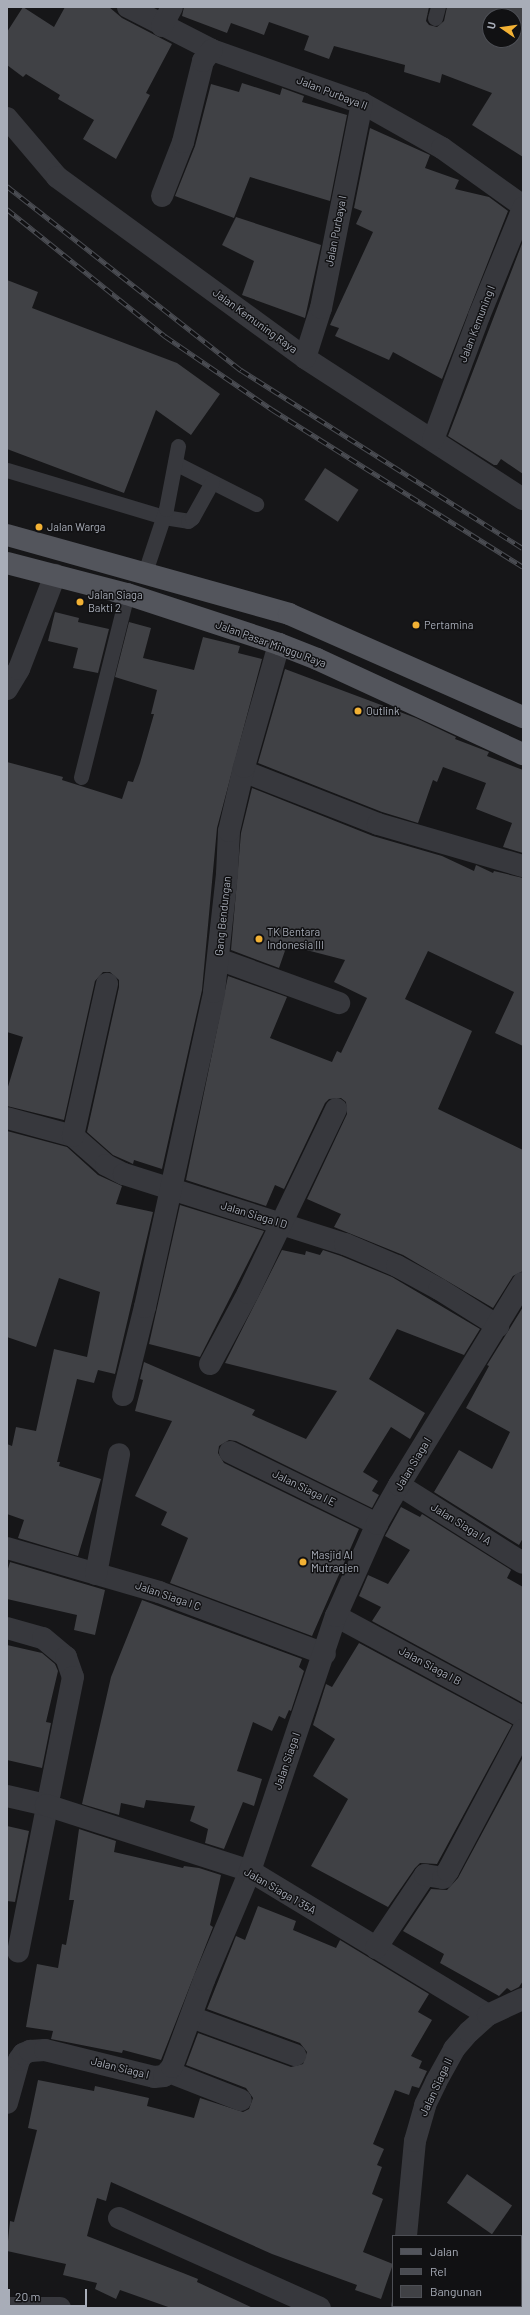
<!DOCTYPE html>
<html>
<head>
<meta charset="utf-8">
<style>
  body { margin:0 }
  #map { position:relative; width:530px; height:2315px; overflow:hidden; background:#161618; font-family:Barlow,sans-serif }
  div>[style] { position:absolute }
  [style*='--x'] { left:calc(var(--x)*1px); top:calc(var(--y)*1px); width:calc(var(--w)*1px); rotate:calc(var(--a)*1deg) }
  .building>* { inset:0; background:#404145; transform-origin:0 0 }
  .service>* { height:15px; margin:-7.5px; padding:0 7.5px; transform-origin:7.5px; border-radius:7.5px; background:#37383d }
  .minor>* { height:22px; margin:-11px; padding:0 11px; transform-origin:11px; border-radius:11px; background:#37383d }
  .primary>* { height:22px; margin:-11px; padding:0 11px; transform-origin:11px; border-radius:11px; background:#53555c }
  .rail>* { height:4.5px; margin-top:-2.25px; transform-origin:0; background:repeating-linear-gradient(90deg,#111113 0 9px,#4a4c52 0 18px); box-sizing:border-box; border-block:1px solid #4a4c52 }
  .dots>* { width:11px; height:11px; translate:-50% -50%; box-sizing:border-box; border:2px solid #111113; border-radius:50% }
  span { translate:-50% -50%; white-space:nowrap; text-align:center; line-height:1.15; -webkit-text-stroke:3px #111113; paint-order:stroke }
  .street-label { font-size:11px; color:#a8adb8 }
  .poi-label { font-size:11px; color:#a8adb8 }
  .left { translate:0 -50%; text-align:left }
  .frame { position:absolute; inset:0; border:8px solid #a8adb8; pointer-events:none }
  .legend { position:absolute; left:392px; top:2235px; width:130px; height:72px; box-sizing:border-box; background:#111113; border:1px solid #4d4f55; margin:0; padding:5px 7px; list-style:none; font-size:12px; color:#a8adb8 }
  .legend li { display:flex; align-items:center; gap:8px; height:20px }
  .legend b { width:20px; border:1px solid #4d4f55 }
  .north { position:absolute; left:482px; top:8px; width:40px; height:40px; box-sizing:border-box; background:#111113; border:1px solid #4d4f55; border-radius:50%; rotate:283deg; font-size:11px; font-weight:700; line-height:16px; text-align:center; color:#a8adb8 }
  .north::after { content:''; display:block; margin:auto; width:14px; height:18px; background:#f2b134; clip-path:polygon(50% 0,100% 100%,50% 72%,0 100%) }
  .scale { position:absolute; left:8px; top:2289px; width:79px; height:18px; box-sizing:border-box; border:2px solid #a8adb8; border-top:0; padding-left:5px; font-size:12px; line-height:14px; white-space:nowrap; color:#a8adb8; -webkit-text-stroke:3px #111113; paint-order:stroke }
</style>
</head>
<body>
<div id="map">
  <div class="building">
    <i style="clip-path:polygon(23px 7px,54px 27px,65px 7px,109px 7px,122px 18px,172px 44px,146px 93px,150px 95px,116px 159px,83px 139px,94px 120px,58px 99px,60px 95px,26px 74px,23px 77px,7px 65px,7px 32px)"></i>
    <i style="clip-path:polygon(evenodd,184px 7px,429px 7px,426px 21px,429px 25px,437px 27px,444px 21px,447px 7px,523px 7px,523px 157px,472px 125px,492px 93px,442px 74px,440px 83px,404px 72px,405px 65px,334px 46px,329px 59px,304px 50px,309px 36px,269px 22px,264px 35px,231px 23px,227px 33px,182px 16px,184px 7px,490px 16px,514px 16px,514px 40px,490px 40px,490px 16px)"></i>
    <i style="clip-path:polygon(242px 83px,280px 95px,282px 88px,304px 96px,302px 102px,347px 115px,330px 201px,250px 177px,234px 218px,175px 196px,195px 146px,211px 84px,239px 92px)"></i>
    <i style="clip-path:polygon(370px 128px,430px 155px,425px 168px,459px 180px,455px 189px,489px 197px,508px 211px,442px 379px,393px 352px,389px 360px,335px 336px,339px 328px,330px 325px,373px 232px,356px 224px,362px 211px,354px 208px)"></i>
    <i style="clip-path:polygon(236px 217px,321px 245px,305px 318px,242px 295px,254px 261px,222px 245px)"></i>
    <i style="clip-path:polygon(523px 241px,523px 474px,501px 459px,497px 465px,494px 465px,448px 436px)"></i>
    <i style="clip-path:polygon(7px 280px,38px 292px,32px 308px,177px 363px,220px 394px,191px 435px,156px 410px,124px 493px,7px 449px)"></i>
    <i style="left:325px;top:468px;width:40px;height:38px;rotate:33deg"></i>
    <i style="clip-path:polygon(55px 612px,79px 618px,78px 622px,109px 629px,98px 673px,73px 668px,78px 648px,48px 641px)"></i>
    <i style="clip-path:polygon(129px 622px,151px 628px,143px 658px,194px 670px,203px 637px,240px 646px,238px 653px,262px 659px,217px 828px,202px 990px,162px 1169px,134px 1160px,133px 1164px,129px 1162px,113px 1155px,87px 1132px,119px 987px,119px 980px,110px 972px,103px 972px,95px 981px,64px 1120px,7px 1106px,7px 1090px,23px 1037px,7px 1032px,7px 762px,63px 777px,62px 780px,122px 799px,128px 781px,133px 782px,140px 763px,154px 714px,151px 714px,157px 690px,115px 677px)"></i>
    <i style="clip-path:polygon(285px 669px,416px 718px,456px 737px,455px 739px,489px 752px,487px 756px,523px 770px,523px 853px,503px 847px,512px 823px,476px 809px,486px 783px,443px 767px,437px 782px,433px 780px,418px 823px,382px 812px,258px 763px)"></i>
    <i style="clip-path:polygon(252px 788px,373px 836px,442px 856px,474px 871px,476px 865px,493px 873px,494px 871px,523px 878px,523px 1046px,495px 1033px,514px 992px,428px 951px,405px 999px,472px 1031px,438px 1109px,523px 1150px,523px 1271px,513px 1276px,493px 1308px,403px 1255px,334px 1227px,341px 1214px,307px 1199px,347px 1114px,346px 1102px,341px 1098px,329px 1099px,325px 1103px,284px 1189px,275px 1185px,266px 1206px,186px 1180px,228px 976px,287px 997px,270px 1038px,332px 1062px,337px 1051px,341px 1053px,367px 998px,334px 982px,345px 960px,287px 945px,279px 968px,231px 950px,241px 833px)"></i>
    <i style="clip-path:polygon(7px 1131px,67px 1147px,98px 1175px,122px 1186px,116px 1204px,153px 1212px,115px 1374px,98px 1370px,94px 1383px,77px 1379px,57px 1462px,60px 1462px,59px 1466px,101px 1479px,78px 1556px,18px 1538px,24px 1520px,7px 1514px,7px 1444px,12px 1446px,16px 1427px,36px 1431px,54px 1349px,87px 1357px,100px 1292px,59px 1278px,36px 1347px,7px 1337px)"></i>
    <i style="clip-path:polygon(180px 1205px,264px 1231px,200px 1357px,149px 1344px)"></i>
    <i style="clip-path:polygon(282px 1250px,305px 1255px,306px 1251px,320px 1255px,323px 1250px,341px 1256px,392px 1277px,480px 1329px,464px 1355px,397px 1329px,369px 1379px,425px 1413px,410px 1439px,391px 1427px,363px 1472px,378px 1481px,372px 1491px,379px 1495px,372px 1508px,236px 1441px,229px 1440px,219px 1446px,218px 1453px,224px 1463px,359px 1529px,312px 1636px,170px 1583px,188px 1538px,161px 1525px,167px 1512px,135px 1496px,172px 1421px,135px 1411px,143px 1380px,140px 1379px,144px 1362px,255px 1410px,252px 1415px,306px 1439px,337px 1391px,225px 1363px)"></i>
    <i style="clip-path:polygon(523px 1307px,523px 1538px,519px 1545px,434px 1492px,459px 1450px,492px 1469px,510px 1432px,466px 1408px,489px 1366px,487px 1365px)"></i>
    <i style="clip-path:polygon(401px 1507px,420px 1517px,422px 1514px,511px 1570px,507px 1578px,523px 1587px,523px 1703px,372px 1621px,381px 1607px,359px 1596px,368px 1575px,388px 1584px,410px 1550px,385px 1536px)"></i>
    <i style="clip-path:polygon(10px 1562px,105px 1590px,95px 1635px,74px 1630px,77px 1615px,7px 1599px,7px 1572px)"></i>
    <i style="clip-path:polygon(142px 1600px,302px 1659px,299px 1667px,304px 1671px,291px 1711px,289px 1710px,285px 1719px,279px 1716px,272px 1731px,253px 1722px,237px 1771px,262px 1779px,254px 1806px,243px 1802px,224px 1849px,205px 1843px,208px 1829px,190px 1821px,195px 1806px,146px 1800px,144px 1808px,121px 1803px,119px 1815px,82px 1804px,111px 1677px)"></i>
    <i style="clip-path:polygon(359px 1643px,512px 1725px,437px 1864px,420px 1863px,415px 1868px,388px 1907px,311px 1866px,348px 1799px,313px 1776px,335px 1739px,313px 1725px,326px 1684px,332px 1687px)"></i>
    <i style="clip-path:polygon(7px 1645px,42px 1653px,55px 1664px,58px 1671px,46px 1722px,51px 1723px,42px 1768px,7px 1760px)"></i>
    <i style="clip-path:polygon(523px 1757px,523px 1981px,519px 1987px,511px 1991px,507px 1988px,499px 1996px,440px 1963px,444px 1954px,403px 1931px,431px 1889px,447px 1890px,458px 1878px)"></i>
    <i style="clip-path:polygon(7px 1826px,29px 1831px,15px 1902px,7px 1901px)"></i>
    <i style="clip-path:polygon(79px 1829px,116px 1841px,114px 1852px,183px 1868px,184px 1866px,199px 1868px,221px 1875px,210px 1925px,213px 1927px,161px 2060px,123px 2050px,122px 2053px,56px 2040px,51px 2039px,53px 2031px,26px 2027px,37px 1964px,58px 1968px,62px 1944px,66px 1945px,74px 1900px,69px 1900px)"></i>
    <i style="clip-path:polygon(258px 1906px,296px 1921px,293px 1930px,336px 1948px,340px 1940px,429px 1994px,418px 2012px,432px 2020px,411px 2056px,422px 2061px,419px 2068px,427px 2071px,419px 2088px,412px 2086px,409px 2095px,395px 2090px,373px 2144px,384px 2149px,377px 2165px,382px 2167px,372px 2194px,383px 2199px,363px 2252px,393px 2264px,381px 2299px,355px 2290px,357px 2285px,272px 2254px,111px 2182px,106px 2201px,97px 2198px,87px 2236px,183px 2273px,198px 2279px,197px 2282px,253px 2308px,171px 2308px,120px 2290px,116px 2299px,95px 2289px,97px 2283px,63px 2275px,66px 2264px,7px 2251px,10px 2221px,14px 2222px,37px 2130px,28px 2128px,38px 2080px,94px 2091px,95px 2086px,149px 2098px,147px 2106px,194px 2118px,200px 2098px,243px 2112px,249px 2109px,253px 2098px,246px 2088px,186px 2065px,198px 2033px,291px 2067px,303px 2064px,307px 2052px,300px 2043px,207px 2009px,236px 1936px,245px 1940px)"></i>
    <i style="left:467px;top:2174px;width:55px;height:35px;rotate:35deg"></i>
  </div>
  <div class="service">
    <i style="--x:435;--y:18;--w:11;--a:-75"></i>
    <i style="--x:175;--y:463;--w:91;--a:26.8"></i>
    <i style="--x:7;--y:470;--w:164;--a:16.7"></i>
    <i style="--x:164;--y:517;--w:24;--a:9"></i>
    <i style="--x:188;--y:521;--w:5;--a:-37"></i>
    <i style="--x:192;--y:518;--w:41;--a:-60.9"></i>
    <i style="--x:145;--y:572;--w:66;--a:-71.6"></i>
    <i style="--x:166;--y:509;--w:64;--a:-79.2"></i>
    <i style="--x:81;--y:777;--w:189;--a:-75.9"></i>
  </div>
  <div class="minor">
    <i style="--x:128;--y:7;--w:94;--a:27.1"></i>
    <i style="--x:212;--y:50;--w:159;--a:19.5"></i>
    <i style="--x:362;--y:103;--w:92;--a:29.4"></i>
    <i style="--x:442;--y:148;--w:100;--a:35.6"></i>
    <i style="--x:162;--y:26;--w:21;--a:-62"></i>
    <i style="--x:7;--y:118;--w:77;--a:49.7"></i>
    <i style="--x:57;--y:177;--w:307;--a:36.1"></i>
    <i style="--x:305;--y:358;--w:260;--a:32.9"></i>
    <i style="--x:162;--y:196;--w:58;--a:-68.7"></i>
    <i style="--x:183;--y:142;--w:83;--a:-76.1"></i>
    <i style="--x:203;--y:61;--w:14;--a:-51"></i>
    <i style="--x:305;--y:358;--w:52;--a:-72.3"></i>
    <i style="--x:321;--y:308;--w:209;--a:-78.7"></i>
    <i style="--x:433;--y:440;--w:132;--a:-69.6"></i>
    <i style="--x:479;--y:316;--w:117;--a:-67.8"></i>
    <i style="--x:7;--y:689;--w:23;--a:-59"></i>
    <i style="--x:19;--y:669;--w:101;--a:-69"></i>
    <i style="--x:243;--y:771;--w:145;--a:21.4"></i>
    <i style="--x:378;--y:824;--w:151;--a:16.2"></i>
    <i style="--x:218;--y:959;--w:129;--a:20"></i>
    <i style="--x:7;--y:1118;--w:68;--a:15.3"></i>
    <i style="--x:73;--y:1136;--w:44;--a:41.3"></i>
    <i style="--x:106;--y:1165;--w:20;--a:27"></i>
    <i style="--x:124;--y:1174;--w:232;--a:17.6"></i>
    <i style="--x:345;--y:1244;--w:56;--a:22.9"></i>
    <i style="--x:397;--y:1266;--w:48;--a:28.7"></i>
    <i style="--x:439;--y:1289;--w:70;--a:32.1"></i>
    <i style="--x:73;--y:1136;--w:156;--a:-77.4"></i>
    <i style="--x:210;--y:1364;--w:81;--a:-61.8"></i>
    <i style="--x:248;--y:1293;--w:204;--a:-64.4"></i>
    <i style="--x:123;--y:1395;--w:91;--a:-76"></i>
    <i style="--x:145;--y:1307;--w:322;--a:-77.6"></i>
    <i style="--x:214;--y:992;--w:119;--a:-83.7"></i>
    <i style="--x:227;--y:874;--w:43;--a:-87.3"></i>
    <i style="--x:229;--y:831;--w:66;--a:-76.8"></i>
    <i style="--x:244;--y:767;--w:128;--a:-74.1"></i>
    <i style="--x:230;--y:1452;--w:164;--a:26.1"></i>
    <i style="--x:399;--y:1485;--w:146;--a:32.2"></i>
    <i style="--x:7;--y:1548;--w:158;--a:16.1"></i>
    <i style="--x:159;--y:1592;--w:177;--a:20.5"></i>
    <i style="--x:96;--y:1574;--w:122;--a:-79.1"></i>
    <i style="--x:336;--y:1616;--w:213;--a:28.4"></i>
    <i style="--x:7;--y:1628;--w:37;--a:16"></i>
    <i style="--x:43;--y:1638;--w:30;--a:40"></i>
    <i style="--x:66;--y:1657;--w:21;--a:71"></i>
    <i style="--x:73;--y:1677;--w:280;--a:101.3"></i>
    <i style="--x:7;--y:1796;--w:40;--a:13"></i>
    <i style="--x:46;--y:1805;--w:214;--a:17.9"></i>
    <i style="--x:250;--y:1871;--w:278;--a:31.2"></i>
    <i style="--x:376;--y:1948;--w:88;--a:-56.1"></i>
    <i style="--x:425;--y:1875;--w:18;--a:9"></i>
    <i style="--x:443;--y:1878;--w:9;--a:-54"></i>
    <i style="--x:448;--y:1871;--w:160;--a:-62"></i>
    <i style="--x:191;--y:2017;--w:111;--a:20.1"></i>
    <i style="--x:169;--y:2072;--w:77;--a:21.3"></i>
    <i style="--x:7;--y:2103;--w:45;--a:-74.4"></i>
    <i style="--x:19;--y:2060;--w:7;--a:-56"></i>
    <i style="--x:23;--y:2054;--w:8;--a:-23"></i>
    <i style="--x:30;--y:2051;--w:15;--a:-4"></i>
    <i style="--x:45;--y:2050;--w:112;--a:13.9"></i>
    <i style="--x:154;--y:2077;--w:10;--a:-6"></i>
    <i style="--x:164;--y:2076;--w:12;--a:-48"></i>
    <i style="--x:172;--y:2067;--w:93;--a:-69.8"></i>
    <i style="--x:204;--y:1980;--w:118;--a:-67.1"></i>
    <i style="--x:250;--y:1871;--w:269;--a:-71.4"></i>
    <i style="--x:336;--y:1616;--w:101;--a:-66"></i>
    <i style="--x:377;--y:1524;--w:45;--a:-60.6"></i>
    <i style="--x:399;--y:1485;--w:237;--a:-58.5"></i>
    <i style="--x:119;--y:2218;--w:220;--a:24.1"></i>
    <i style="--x:406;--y:2236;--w:95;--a:-84.6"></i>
    <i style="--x:415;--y:2141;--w:37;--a:-74"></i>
    <i style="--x:425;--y:2105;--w:25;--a:-64"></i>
    <i style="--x:436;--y:2082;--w:38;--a:-61"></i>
    <i style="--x:454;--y:2049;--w:23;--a:-49"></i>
    <i style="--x:469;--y:2032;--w:25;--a:-42"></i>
    <i style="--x:488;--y:2015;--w:38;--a:-25"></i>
    <i style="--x:7;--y:2308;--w:53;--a:0"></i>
    <i style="--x:402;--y:2308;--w:2;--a:-90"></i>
  </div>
  <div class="primary">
    <i style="--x:7;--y:535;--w:293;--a:15.6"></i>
    <i style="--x:289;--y:614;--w:256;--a:23.8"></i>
    <i style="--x:7;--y:563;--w:124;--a:14.5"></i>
    <i style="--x:127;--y:594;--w:160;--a:18.2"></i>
    <i style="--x:279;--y:644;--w:41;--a:21.5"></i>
    <i style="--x:317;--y:659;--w:227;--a:24.8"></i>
  </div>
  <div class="rail">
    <i style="--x:7;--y:186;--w:298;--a:38.2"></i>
    <i style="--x:241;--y:370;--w:333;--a:32.3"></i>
    <i style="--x:7;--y:209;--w:203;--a:38.8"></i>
    <i style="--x:165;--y:336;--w:131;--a:34.4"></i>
    <i style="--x:273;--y:410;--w:295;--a:32.1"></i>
  </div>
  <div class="dots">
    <i style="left:39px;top:527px;background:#f2b134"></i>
    <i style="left:80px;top:602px;background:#f2b134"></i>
    <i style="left:416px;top:625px;background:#f2b134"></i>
    <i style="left:358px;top:711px;background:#f2b134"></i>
    <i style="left:259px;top:939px;background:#f2b134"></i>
    <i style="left:303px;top:1562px;background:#f2b134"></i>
  </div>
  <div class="street-label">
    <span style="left:332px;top:93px;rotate:21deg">Jalan Purbaya II</span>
    <span style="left:336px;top:231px;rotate:-79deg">Jalan Purbaya I</span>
    <span style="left:255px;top:321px;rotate:36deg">Jalan Kemuning Raya</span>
    <span style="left:477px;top:324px;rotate:-69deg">Jalan Kemuning I</span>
    <span style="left:271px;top:644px;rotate:20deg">Jalan Pasar Minggu Raya</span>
    <span style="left:223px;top:916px;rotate:-84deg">Gang Bendungan</span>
    <span style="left:254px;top:1215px;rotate:17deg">Jalan Siaga I D</span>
    <span style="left:413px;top:1464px;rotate:-59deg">Jalan Siaga I</span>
    <span style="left:304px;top:1488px;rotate:26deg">Jalan Siaga I E</span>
    <span style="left:461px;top:1524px;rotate:32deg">Jalan Siaga I A</span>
    <span style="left:168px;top:1596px;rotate:19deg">Jalan Siaga I C</span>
    <span style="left:430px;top:1666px;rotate:28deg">Jalan Siaga I B</span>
    <span style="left:287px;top:1761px;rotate:-71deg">Jalan Siaga I</span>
    <span style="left:280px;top:1891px;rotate:30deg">Jalan Siaga 1 35A</span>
    <span style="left:120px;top:2068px;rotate:14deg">Jalan Siaga I</span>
    <span style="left:436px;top:2087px;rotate:-65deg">Jalan Siaga II</span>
  </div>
  <div class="poi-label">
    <span class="left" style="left:47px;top:527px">Jalan Warga</span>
    <span class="left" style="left:88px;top:602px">Jalan Siaga<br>Bakti 2</span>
    <span class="left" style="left:424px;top:625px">Pertamina</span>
    <span class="left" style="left:366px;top:711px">Outlink</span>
    <span class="left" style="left:267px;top:939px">TK Bentara<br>Indonesia III</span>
    <span class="left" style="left:311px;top:1562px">Masjid Al<br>Mutraqien</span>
  </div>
  <div class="frame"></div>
  <ul class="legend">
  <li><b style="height:5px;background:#53555c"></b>Jalan</li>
  <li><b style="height:5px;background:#4a4c52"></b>Rel</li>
  <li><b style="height:11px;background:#404145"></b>Bangunan</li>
  </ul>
  <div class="north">U</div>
  <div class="scale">20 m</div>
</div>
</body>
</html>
